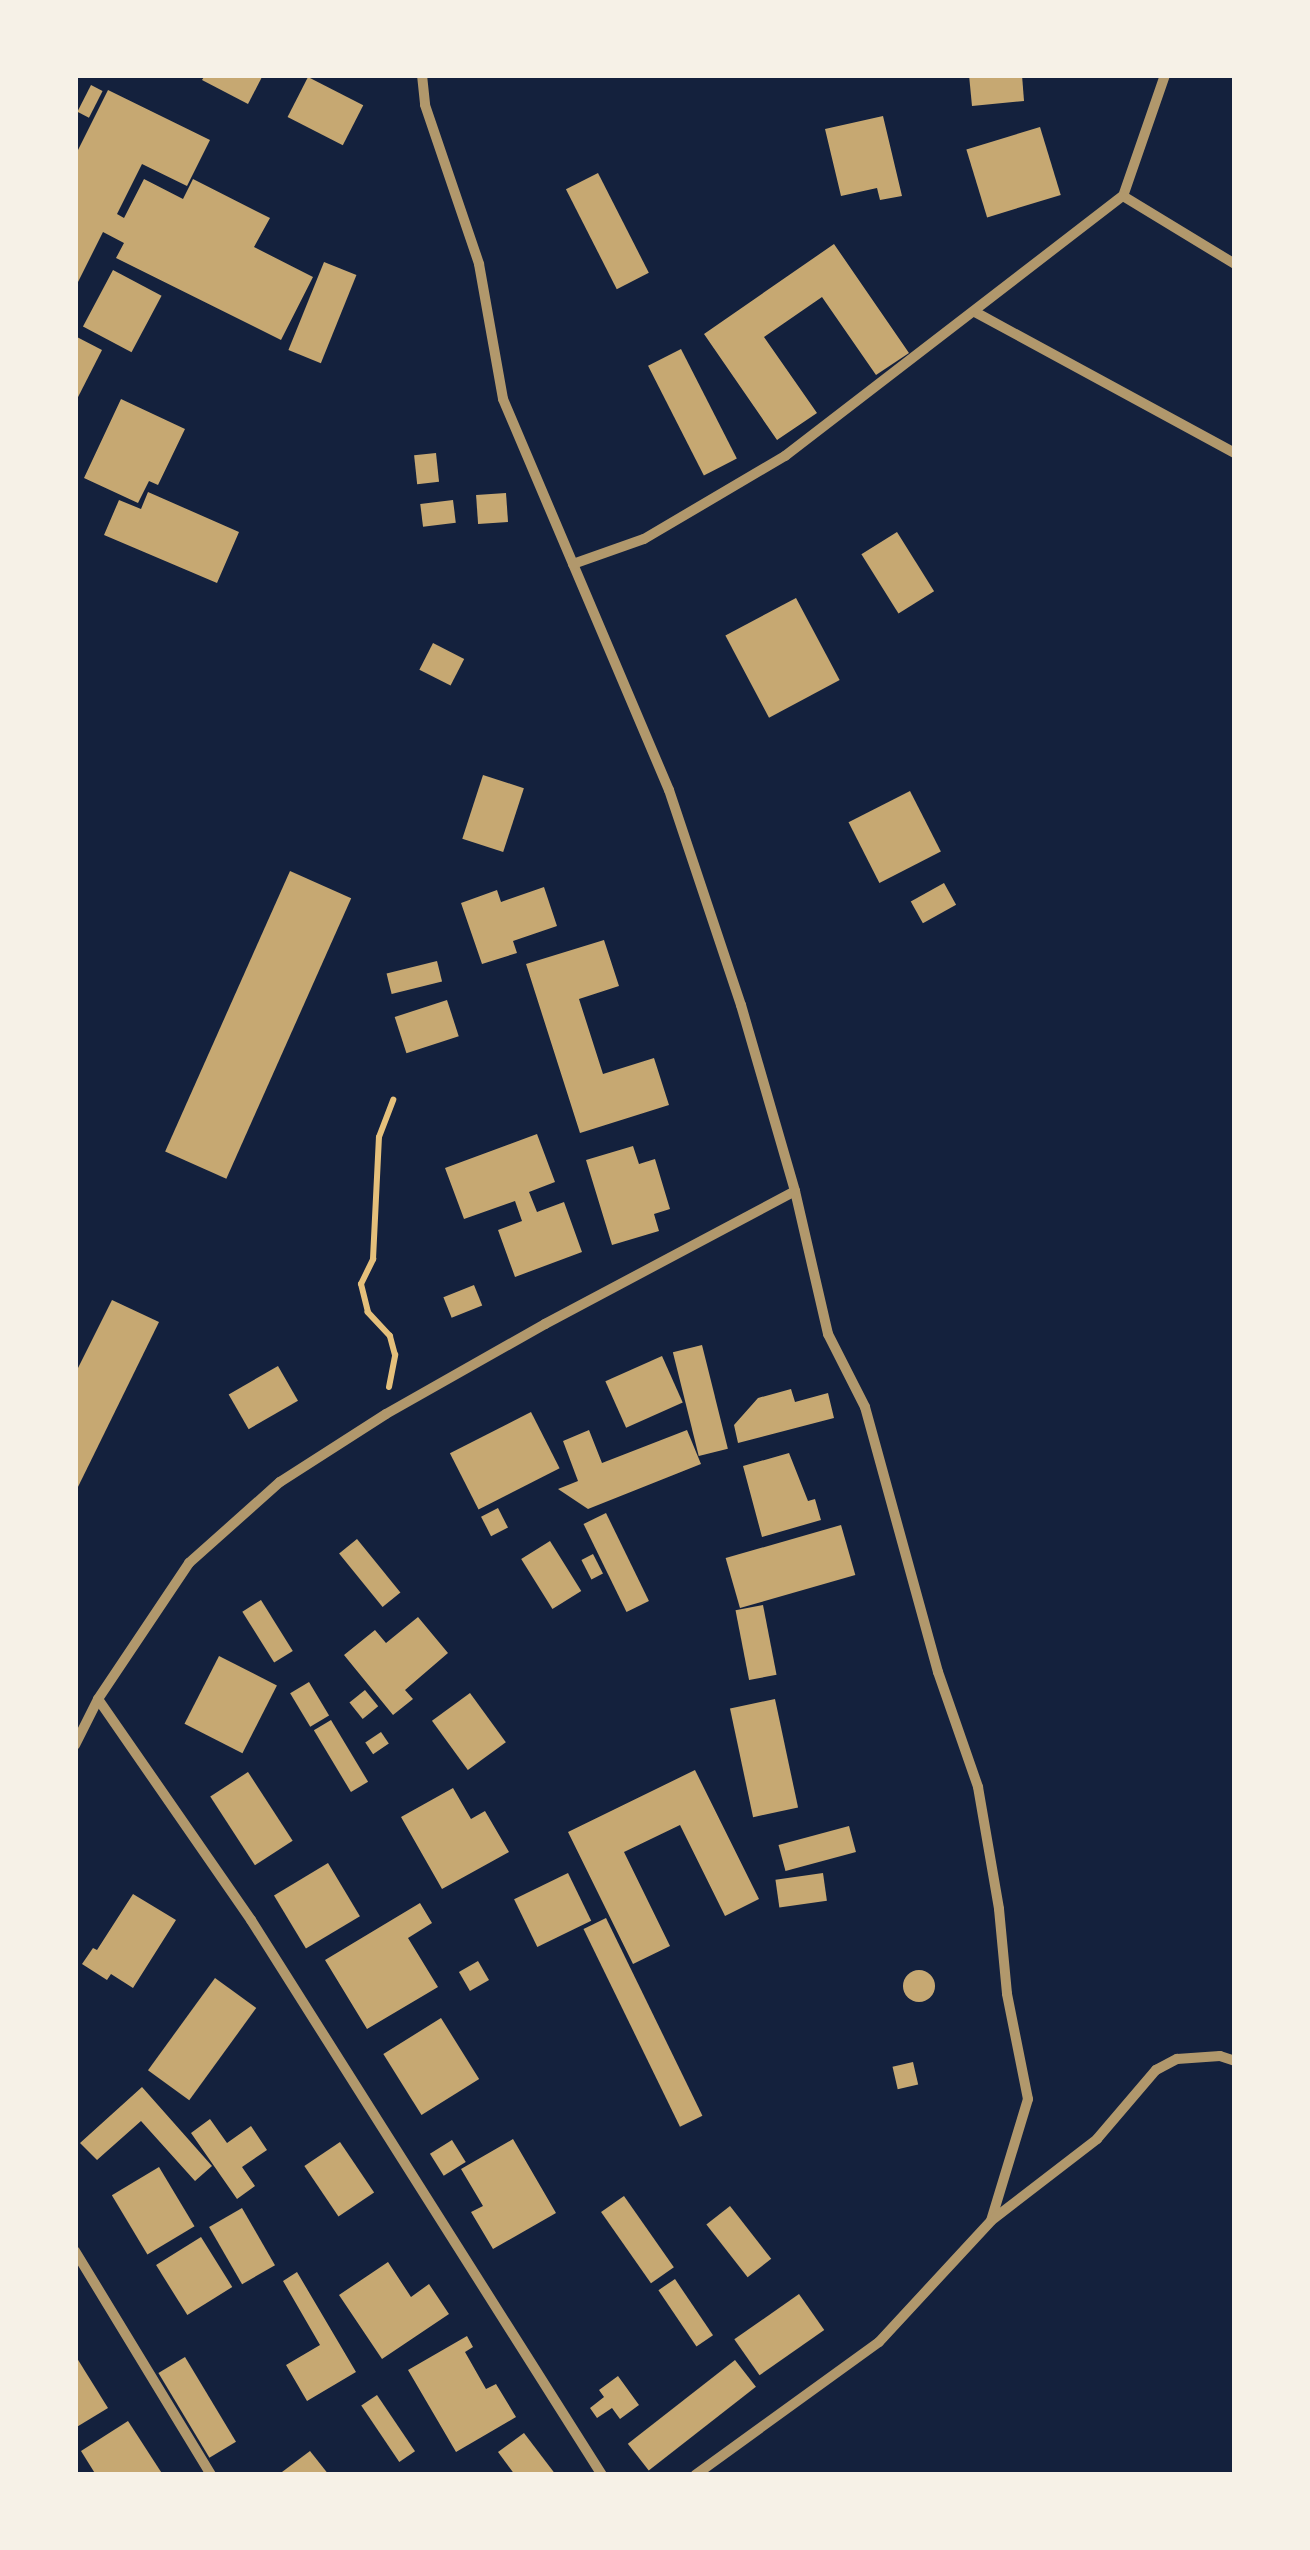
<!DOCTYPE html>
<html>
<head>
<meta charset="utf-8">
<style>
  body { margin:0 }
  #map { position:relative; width:1310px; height:2550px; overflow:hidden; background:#14213d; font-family:"DejaVu Sans",sans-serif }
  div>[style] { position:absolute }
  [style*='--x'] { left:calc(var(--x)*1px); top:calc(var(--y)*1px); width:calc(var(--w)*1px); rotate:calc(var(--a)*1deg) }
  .building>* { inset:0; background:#c6a872; transform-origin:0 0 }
  .round { border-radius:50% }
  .path>* { height:6px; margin:-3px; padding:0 3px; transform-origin:3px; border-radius:3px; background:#e5c07b }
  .minor>* { height:10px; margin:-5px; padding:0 5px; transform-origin:5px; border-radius:5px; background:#b1986c }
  span { translate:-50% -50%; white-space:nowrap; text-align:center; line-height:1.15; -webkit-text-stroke:10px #f6f1e7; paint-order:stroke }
  .frame { position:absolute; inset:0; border:78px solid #f6f1e7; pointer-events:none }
</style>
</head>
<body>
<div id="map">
  <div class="building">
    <i style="clip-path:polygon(205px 75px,263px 75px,248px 104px,202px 80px)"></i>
    <i style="clip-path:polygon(969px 75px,1022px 75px,1024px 101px,972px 106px)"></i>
    <i style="left:308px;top:77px;width:62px;height:45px;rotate:27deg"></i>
    <i style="left:91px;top:85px;width:13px;height:30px;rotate:27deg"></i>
    <i style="clip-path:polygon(108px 90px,210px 140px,187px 186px,142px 164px,117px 214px,124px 218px,144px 179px,183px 199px,193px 179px,270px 218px,254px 247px,313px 277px,281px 340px,116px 258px,124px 243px,103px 232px,75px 288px,75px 156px)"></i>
    <i style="clip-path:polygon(883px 116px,902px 196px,880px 200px,877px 188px,841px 196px,825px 129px)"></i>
    <i style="left:1040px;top:127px;width:71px;height:77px;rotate:73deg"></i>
    <i style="left:598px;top:173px;width:112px;height:36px;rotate:63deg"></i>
    <i style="clip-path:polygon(834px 244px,909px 353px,876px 375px,822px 297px,764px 337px,817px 413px,777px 440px,704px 334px)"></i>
    <i style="left:324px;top:262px;width:35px;height:95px;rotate:22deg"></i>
    <i style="left:113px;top:270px;width:55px;height:64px;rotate:28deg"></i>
    <i style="clip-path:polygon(75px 336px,102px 350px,75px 403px)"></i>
    <i style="left:681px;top:349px;width:123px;height:37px;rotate:63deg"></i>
    <i style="clip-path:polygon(121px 399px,185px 429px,158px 485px,149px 481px,138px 503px,84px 478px)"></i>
    <i style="left:436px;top:453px;width:29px;height:22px;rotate:84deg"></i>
    <i style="clip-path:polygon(148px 492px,239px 532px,217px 583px,104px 535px,119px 500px,141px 509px)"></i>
    <i style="left:506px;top:493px;width:29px;height:30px;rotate:86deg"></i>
    <i style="left:453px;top:500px;width:23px;height:33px;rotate:83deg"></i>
    <i style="left:897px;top:532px;width:70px;height:42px;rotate:58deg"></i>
    <i style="left:796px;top:598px;width:93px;height:80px;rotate:62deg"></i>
    <i style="left:433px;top:643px;width:35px;height:30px;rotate:27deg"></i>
    <i style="left:483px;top:775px;width:43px;height:67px;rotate:18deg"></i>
    <i style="left:910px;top:791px;width:68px;height:69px;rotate:63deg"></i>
    <i style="left:290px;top:871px;width:67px;height:307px;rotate:24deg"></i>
    <i style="left:944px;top:883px;width:25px;height:38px;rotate:61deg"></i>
    <i style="clip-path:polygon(544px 887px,557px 926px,513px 941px,517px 953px,482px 964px,461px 903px,497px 890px,501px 902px)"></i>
    <i style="clip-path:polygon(604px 940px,619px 986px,579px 999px,603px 1074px,654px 1058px,669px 1105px,580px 1133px,526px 964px)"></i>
    <i style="left:437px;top:961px;width:21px;height:52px;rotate:76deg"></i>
    <i style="left:447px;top:1000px;width:38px;height:55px;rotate:72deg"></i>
    <i style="clip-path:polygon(537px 1134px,555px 1182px,529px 1192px,537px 1212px,564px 1202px,582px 1252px,515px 1277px,498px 1230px,522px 1221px,515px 1201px,464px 1219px,445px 1168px)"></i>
    <i style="clip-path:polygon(633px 1146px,639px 1164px,655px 1159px,670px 1209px,654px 1214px,659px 1231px,612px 1245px,586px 1160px)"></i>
    <i style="left:474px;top:1285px;width:22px;height:33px;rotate:68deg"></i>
    <i style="clip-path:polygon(112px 1300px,159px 1322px,75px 1493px,75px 1374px)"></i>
    <i style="left:702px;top:1345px;width:107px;height:30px;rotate:76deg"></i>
    <i style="left:662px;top:1356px;width:51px;height:62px;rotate:66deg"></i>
    <i style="left:278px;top:1366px;width:40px;height:57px;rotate:60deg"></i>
    <i style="clip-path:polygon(791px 1389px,795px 1402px,828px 1393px,834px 1418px,738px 1443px,734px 1425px,758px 1398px)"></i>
    <i style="left:531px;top:1412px;width:63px;height:91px;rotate:63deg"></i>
    <i style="clip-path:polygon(589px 1430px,602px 1463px,687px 1430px,701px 1464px,588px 1509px,558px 1489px,578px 1481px,563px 1441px)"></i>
    <i style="clip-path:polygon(789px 1453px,808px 1501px,815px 1499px,821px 1520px,762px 1537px,743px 1466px)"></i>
    <i style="left:498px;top:1508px;width:22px;height:19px;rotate:63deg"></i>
    <i style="left:606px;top:1513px;width:98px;height:25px;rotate:64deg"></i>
    <i style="left:841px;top:1525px;width:52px;height:120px;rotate:74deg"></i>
    <i style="left:357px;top:1539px;width:69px;height:23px;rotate:51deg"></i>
    <i style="left:550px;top:1541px;width:59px;height:34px;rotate:58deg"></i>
    <i style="left:593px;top:1554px;width:22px;height:13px;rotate:63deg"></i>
    <i style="left:261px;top:1600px;width:60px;height:22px;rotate:58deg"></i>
    <i style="left:763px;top:1605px;width:71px;height:28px;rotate:79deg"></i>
    <i style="clip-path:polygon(418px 1617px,448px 1653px,405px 1690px,413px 1699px,393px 1715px,344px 1655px,375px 1630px,386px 1643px)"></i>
    <i style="left:219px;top:1656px;width:65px;height:76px;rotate:27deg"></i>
    <i style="left:309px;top:1682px;width:39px;height:22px;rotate:59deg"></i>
    <i style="left:365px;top:1690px;width:21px;height:20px;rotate:51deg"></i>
    <i style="left:470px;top:1693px;width:61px;height:47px;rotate:54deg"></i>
    <i style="left:775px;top:1699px;width:111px;height:46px;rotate:78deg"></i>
    <i style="left:331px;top:1720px;width:72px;height:20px;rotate:59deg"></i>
    <i style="left:381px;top:1732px;width:14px;height:19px;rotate:56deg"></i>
    <i style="clip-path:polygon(695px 1770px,759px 1899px,725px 1916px,680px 1825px,624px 1852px,670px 1946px,633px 1964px,568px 1832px)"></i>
    <i style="left:248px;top:1772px;width:82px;height:45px;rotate:57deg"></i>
    <i style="clip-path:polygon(453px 1788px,471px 1819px,485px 1811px,509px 1852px,442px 1889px,401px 1817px)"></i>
    <i style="left:849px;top:1826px;width:27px;height:73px;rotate:75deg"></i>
    <i style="left:328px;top:1863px;width:62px;height:63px;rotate:59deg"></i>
    <i style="left:568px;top:1873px;width:53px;height:60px;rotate:64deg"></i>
    <i style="left:823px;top:1873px;width:28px;height:48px;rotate:82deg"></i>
    <i style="clip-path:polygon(133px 1894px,176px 1920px,133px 1988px,111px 1974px,107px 1980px,82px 1964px,93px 1948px,97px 1950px)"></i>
    <i style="clip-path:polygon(420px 1903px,432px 1923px,408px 1938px,438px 1987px,367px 2029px,325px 1960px)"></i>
    <i style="left:606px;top:1918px;width:220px;height:25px;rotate:64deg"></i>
    <i style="left:478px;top:1961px;width:22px;height:22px;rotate:60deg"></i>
    <i class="round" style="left:903px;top:1970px;width:32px;height:32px"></i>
    <i style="left:215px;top:1978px;width:51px;height:114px;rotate:36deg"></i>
    <i style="left:441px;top:2018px;width:72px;height:68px;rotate:58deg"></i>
    <i style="left:913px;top:2062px;width:23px;height:21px;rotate:77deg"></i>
    <i style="clip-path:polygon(142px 2087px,212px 2166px,195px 2181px,141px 2121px,97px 2160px,80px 2143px)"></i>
    <i style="clip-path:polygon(210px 2119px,227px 2143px,251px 2126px,267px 2150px,242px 2167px,255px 2186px,237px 2199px,191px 2133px)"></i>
    <i style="clip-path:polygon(513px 2139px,556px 2213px,493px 2249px,471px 2212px,483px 2206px,461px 2169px)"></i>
    <i style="left:452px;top:2140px;width:26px;height:26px;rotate:58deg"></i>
    <i style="left:340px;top:2142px;width:61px;height:43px;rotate:56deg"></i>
    <i style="left:159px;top:2167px;width:69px;height:55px;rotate:59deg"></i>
    <i style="left:624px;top:2196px;width:87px;height:28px;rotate:55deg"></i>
    <i style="left:730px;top:2206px;width:67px;height:30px;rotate:52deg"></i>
    <i style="left:242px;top:2208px;width:66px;height:38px;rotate:60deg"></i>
    <i style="left:201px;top:2237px;width:59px;height:53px;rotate:58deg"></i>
    <i style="clip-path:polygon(388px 2262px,411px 2297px,429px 2284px,449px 2314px,382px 2359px,339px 2295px)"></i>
    <i style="clip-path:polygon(297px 2272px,356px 2372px,307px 2401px,286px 2365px,320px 2345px,283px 2281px)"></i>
    <i style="left:675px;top:2279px;width:68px;height:20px;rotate:56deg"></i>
    <i style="left:799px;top:2294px;width:44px;height:79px;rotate:55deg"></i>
    <i style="clip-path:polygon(467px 2336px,473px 2347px,465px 2352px,486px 2389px,496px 2384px,516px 2417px,456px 2452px,408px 2370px)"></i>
    <i style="clip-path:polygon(75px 2355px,108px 2408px,75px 2428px)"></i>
    <i style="left:185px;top:2357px;width:99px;height:31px;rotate:59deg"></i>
    <i style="left:735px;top:2360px;width:34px;height:136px;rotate:52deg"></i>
    <i style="clip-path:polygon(618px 2376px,639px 2405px,620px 2419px,612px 2408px,597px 2418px,590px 2408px,604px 2397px,599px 2390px)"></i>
    <i style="left:377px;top:2395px;width:68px;height:19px;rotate:56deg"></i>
    <i style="clip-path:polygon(128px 2421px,163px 2475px,96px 2475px,81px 2451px)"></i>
    <i style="clip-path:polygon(524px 2433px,556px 2475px,515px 2475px,498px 2452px)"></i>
    <i style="clip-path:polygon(310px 2451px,329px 2475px,278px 2475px)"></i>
  </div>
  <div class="path">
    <i style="--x:389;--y:1387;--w:33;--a:-79"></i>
    <i style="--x:395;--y:1355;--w:20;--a:-105"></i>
    <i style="--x:390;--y:1336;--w:33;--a:-133"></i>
    <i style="--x:368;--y:1312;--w:29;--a:-104"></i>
    <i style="--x:361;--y:1284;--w:28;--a:-64"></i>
    <i style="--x:373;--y:1259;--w:122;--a:-87.2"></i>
    <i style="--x:379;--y:1137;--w:40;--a:-69"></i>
  </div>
  <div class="minor">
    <i style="--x:422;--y:75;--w:30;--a:84"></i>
    <i style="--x:425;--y:105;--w:168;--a:71.2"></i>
    <i style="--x:479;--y:264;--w:137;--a:79.9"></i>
    <i style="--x:503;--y:399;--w:425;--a:67"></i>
    <i style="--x:669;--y:790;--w:227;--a:71.5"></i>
    <i style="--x:741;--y:1005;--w:194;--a:73.8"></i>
    <i style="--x:795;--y:1191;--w:147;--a:77"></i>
    <i style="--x:828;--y:1334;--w:82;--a:63.1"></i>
    <i style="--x:865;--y:1407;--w:275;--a:74.6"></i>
    <i style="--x:938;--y:1672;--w:122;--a:70.8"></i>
    <i style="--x:978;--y:1787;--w:124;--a:80.2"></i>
    <i style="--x:999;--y:1909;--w:85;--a:84.6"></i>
    <i style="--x:1007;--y:1994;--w:107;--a:78.7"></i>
    <i style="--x:1028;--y:2099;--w:127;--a:106.9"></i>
    <i style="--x:991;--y:2221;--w:165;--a:132.8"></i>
    <i style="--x:879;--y:2342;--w:227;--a:144.1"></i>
    <i style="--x:1165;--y:75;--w:128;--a:109.1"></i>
    <i style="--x:1123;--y:196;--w:131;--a:31.3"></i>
    <i style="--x:975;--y:312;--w:296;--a:28.5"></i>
    <i style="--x:573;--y:564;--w:75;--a:-19.4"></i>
    <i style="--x:644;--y:539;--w:164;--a:-30.5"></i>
    <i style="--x:785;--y:456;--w:426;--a:-37.6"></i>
    <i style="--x:98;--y:1699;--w:269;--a:55.3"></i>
    <i style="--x:251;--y:1920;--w:657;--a:57.69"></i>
    <i style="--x:75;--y:1745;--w:51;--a:-63.4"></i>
    <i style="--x:98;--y:1699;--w:164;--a:-56.2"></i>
    <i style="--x:189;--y:1563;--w:122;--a:-41.7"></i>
    <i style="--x:280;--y:1482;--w:126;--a:-32.7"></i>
    <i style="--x:386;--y:1414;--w:183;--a:-29.5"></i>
    <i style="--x:545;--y:1324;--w:283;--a:-28"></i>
    <i style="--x:992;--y:2220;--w:133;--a:-37.6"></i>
    <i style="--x:1097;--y:2139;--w:91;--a:-49.5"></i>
    <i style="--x:1156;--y:2070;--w:24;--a:-28"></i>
    <i style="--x:1177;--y:2059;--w:43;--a:-4"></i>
    <i style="--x:1220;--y:2056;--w:16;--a:18"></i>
    <i style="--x:75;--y:2251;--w:262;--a:58.7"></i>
  </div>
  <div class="frame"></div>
</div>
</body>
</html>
